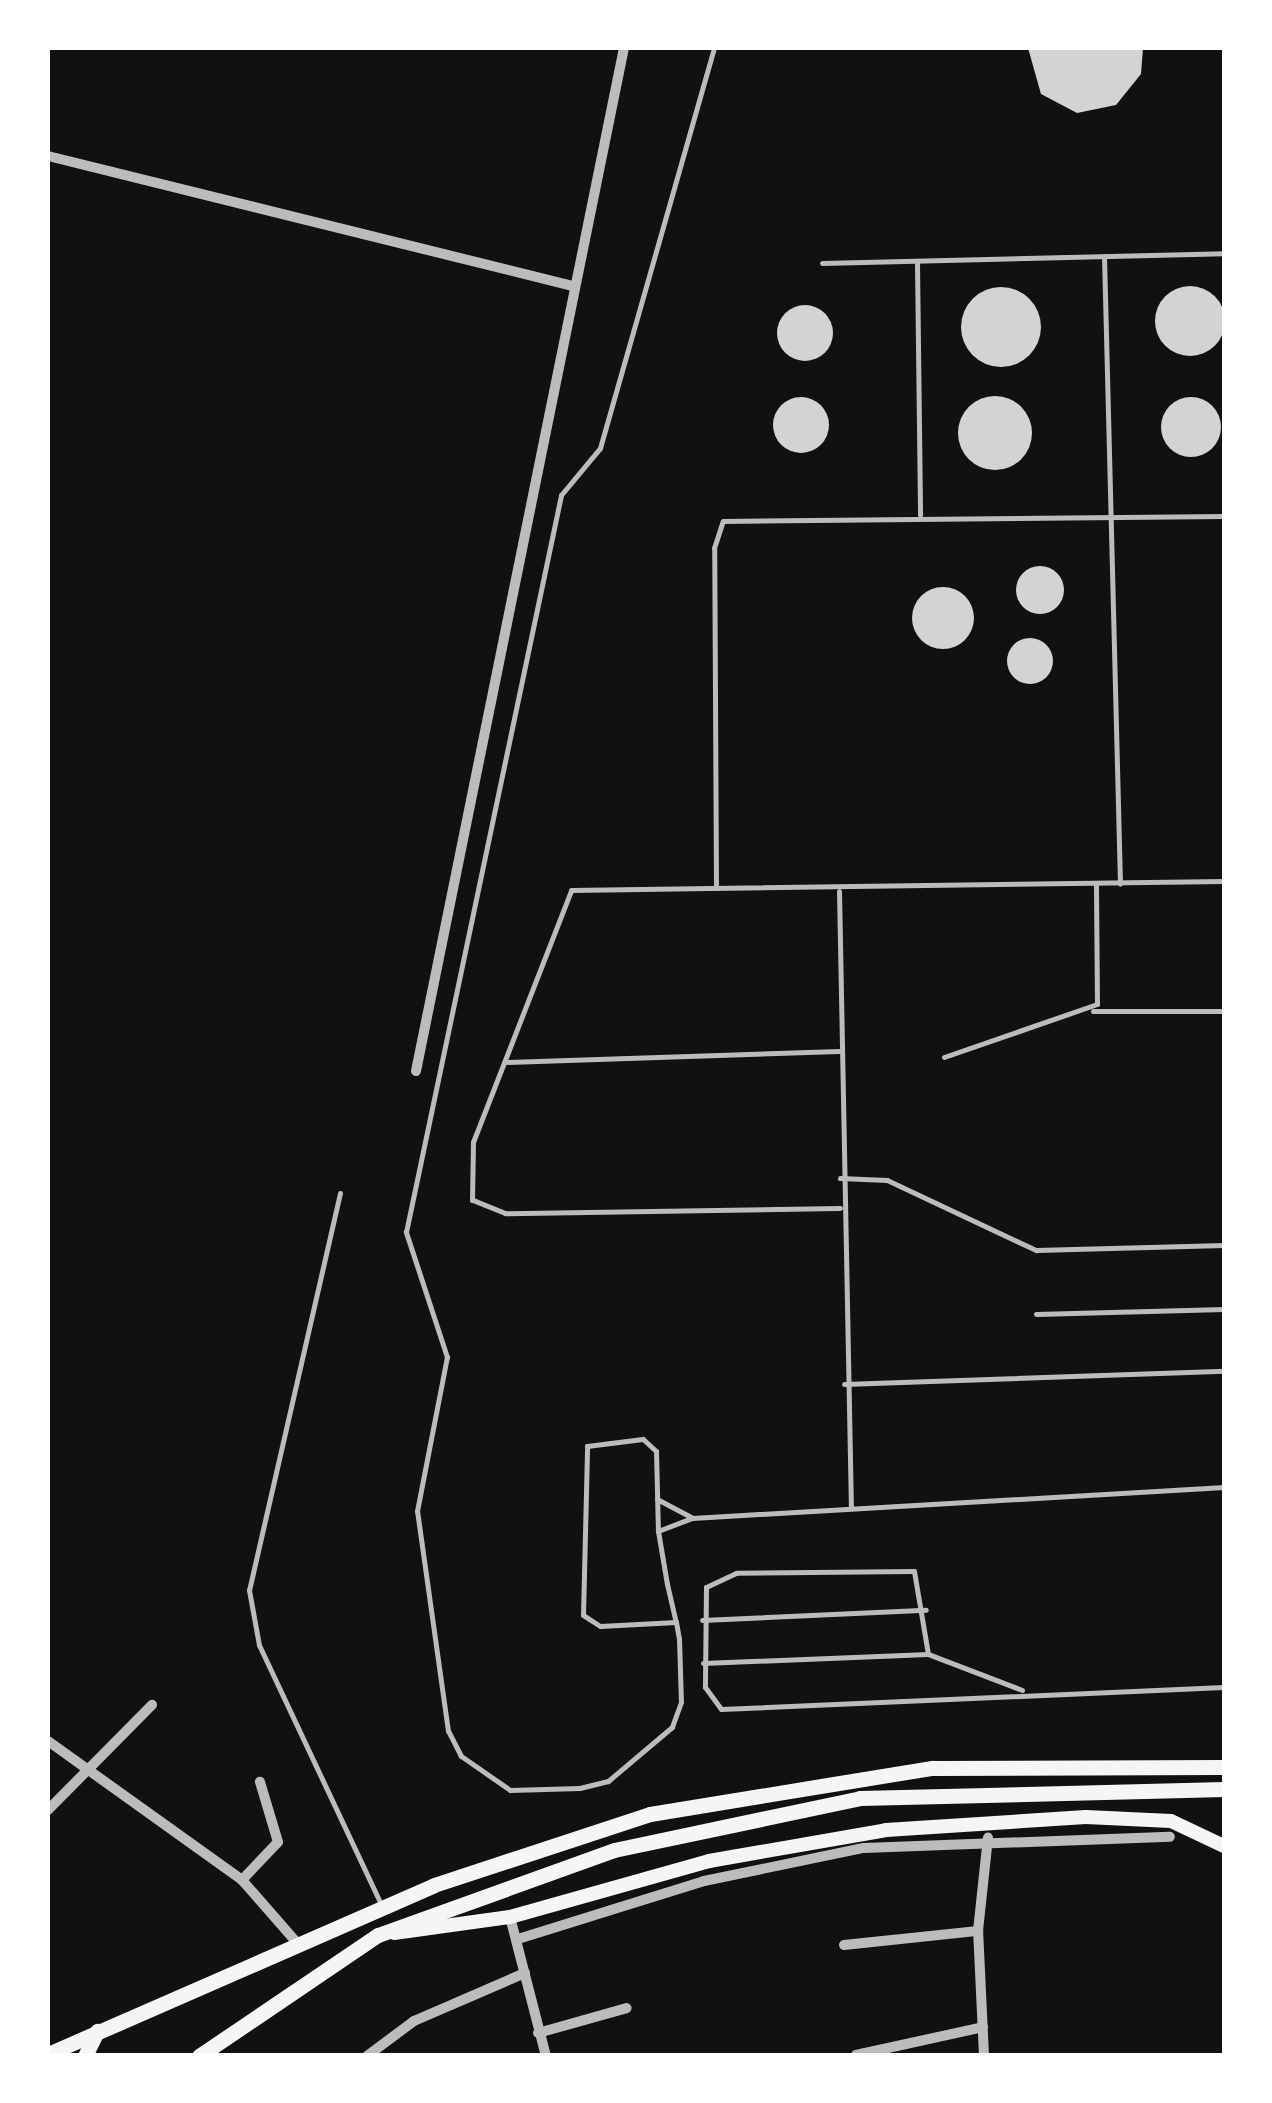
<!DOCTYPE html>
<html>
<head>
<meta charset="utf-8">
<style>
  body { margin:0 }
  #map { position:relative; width:1272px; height:2103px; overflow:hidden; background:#111; font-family:"Varela Round",sans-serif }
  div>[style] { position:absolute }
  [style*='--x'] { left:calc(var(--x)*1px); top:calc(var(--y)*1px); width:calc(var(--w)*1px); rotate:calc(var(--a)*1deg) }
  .building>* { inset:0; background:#d3d3d3 }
  .round { border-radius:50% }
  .service>* { height:5px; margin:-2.5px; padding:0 2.5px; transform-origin:2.5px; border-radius:2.5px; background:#bcbcbc }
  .minor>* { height:10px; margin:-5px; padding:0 5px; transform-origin:5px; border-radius:5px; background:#bcbcbc }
  .secondary>* { height:14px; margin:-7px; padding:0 7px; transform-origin:7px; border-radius:7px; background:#f5f5f5 }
  .primary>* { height:15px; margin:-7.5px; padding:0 7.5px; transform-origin:7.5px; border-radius:7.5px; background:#f5f5f5 }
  span { translate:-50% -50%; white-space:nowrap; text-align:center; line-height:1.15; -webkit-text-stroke:10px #fff; paint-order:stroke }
  .frame { position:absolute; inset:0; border:50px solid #fff; pointer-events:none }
</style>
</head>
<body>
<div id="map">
  <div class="building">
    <i style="clip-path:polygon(1028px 48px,1143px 48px,1141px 74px,1116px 105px,1077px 113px,1041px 94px)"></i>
    <i class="round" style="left:1155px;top:286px;width:70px;height:70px"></i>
    <i class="round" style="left:961px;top:287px;width:80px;height:80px"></i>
    <i class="round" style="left:777px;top:305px;width:56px;height:56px"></i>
    <i class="round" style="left:958px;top:396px;width:74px;height:74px"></i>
    <i class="round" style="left:773px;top:397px;width:56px;height:56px"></i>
    <i class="round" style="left:1161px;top:397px;width:60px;height:60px"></i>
    <i class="round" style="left:1016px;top:566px;width:48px;height:48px"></i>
    <i class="round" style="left:912px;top:587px;width:62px;height:62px"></i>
    <i class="round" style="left:1007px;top:638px;width:46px;height:46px"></i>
  </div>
  <div class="service">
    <i style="--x:1104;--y:256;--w:628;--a:88.54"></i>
    <i style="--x:822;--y:263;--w:402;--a:-1.4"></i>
    <i style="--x:917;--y:263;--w:252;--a:89.3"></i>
    <i style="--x:716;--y:888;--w:340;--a:-90.3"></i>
    <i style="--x:714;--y:548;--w:28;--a:-72"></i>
    <i style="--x:723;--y:521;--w:501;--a:-0.57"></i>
    <i style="--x:839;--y:891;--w:617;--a:88.89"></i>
    <i style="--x:1093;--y:1011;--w:131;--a:0"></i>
    <i style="--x:944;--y:1057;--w:162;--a:-19.1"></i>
    <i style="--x:1097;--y:1004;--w:119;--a:-90.5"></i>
    <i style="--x:505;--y:1062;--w:334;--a:-1.9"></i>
    <i style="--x:840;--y:1178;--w:47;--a:2.4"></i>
    <i style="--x:887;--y:1180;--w:165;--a:25.2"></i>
    <i style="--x:1036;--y:1250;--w:188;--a:-1.5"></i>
    <i style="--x:340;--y:1193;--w:407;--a:102.9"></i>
    <i style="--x:249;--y:1590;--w:56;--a:79.7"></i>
    <i style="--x:259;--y:1645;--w:286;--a:64.8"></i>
    <i style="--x:840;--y:1208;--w:335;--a:179.1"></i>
    <i style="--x:505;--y:1213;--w:35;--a:-158"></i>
    <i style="--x:472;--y:1200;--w:58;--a:-89"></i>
    <i style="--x:473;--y:1142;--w:270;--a:-68.7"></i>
    <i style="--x:571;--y:890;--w:653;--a:-0.79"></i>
    <i style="--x:1036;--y:1314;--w:188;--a:-1.5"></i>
    <i style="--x:844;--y:1384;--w:380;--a:-2"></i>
    <i style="--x:657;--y:1499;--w:40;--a:28"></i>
    <i style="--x:658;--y:1531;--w:36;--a:-21"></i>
    <i style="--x:692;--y:1518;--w:533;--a:-3.33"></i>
    <i style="--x:702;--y:1620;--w:224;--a:-2.6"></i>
    <i style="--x:676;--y:1622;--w:76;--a:177"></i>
    <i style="--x:600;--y:1626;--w:20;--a:-147"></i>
    <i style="--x:583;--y:1615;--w:169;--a:-88.6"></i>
    <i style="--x:587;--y:1446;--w:56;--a:-7.1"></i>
    <i style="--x:643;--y:1439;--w:18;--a:43"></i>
    <i style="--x:656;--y:1451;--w:80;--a:88.6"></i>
    <i style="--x:658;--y:1531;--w:54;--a:80.4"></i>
    <i style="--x:667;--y:1584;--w:39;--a:77"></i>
    <i style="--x:676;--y:1622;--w:17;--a:80"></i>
    <i style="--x:679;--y:1639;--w:63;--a:88.2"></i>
    <i style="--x:681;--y:1702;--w:27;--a:110"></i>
    <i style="--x:672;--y:1727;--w:84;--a:139.8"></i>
    <i style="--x:608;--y:1781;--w:29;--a:166"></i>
    <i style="--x:580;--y:1788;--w:70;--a:178.4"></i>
    <i style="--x:510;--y:1790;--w:60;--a:-145.2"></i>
    <i style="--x:461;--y:1756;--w:28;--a:-117"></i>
    <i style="--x:448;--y:1731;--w:222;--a:-98"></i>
    <i style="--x:417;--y:1511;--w:157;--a:-79"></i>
    <i style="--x:447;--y:1357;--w:132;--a:-108.2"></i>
    <i style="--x:406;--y:1232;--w:753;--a:-78.12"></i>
    <i style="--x:561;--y:495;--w:61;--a:-50.3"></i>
    <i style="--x:600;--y:448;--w:416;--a:-74.1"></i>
    <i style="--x:703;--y:1663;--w:225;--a:-2.3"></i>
    <i style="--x:1022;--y:1690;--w:101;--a:-159"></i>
    <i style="--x:928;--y:1654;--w:84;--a:-99.6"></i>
    <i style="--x:914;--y:1571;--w:178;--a:179.4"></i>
    <i style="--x:736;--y:1573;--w:33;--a:155"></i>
    <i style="--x:706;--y:1587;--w:100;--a:90.6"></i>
    <i style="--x:705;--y:1687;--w:27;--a:54"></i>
    <i style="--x:721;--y:1709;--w:503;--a:-2.5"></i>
  </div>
  <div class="minor">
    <i style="--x:48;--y:156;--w:541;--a:13.91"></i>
    <i style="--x:416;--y:1071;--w:1044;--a:-78.51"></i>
    <i style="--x:48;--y:1741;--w:239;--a:35.6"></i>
    <i style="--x:242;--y:1880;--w:85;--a:48.8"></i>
    <i style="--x:48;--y:1810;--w:148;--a:-45.3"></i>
    <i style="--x:242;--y:1880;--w:52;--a:-46.5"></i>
    <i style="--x:278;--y:1842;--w:63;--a:-106.7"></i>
    <i style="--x:510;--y:1917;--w:144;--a:75.5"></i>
    <i style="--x:518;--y:1939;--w:195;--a:-17.3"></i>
    <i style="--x:704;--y:1881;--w:163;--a:-11.7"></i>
    <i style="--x:864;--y:1848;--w:306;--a:-2.1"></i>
    <i style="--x:844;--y:1945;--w:135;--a:-6"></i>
    <i style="--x:538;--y:2033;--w:92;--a:-15.7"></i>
    <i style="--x:856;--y:2055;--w:130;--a:-12.4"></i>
    <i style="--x:367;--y:2056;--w:59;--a:-36.7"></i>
    <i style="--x:414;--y:2021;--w:121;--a:-23.4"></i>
    <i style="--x:984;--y:2056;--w:125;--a:-92.7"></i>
    <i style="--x:978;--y:1931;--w:94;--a:-83.9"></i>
  </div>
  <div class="secondary">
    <i style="--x:394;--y:1933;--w:117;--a:-7.9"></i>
    <i style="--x:510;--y:1917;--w:207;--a:-15.7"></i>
    <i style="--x:709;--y:1861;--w:180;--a:-9.9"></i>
    <i style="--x:886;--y:1830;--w:200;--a:-3.7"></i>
    <i style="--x:1086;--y:1817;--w:85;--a:2.7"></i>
    <i style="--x:1171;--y:1821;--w:59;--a:25.3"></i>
  </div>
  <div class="primary">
    <i style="--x:48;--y:2054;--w:421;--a:-23.6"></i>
    <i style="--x:434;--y:1885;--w:227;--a:-18.2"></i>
    <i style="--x:650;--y:1814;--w:286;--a:-9.3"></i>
    <i style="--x:932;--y:1768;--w:292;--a:-0.2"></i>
    <i style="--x:85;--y:2056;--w:28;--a:-64"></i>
    <i style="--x:199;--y:2056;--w:216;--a:-34.1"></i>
    <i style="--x:378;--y:1935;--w:251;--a:-19.8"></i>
    <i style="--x:614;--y:1850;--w:251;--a:-11.9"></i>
    <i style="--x:860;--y:1798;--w:364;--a:-1.4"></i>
  </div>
  <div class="frame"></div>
</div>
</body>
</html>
